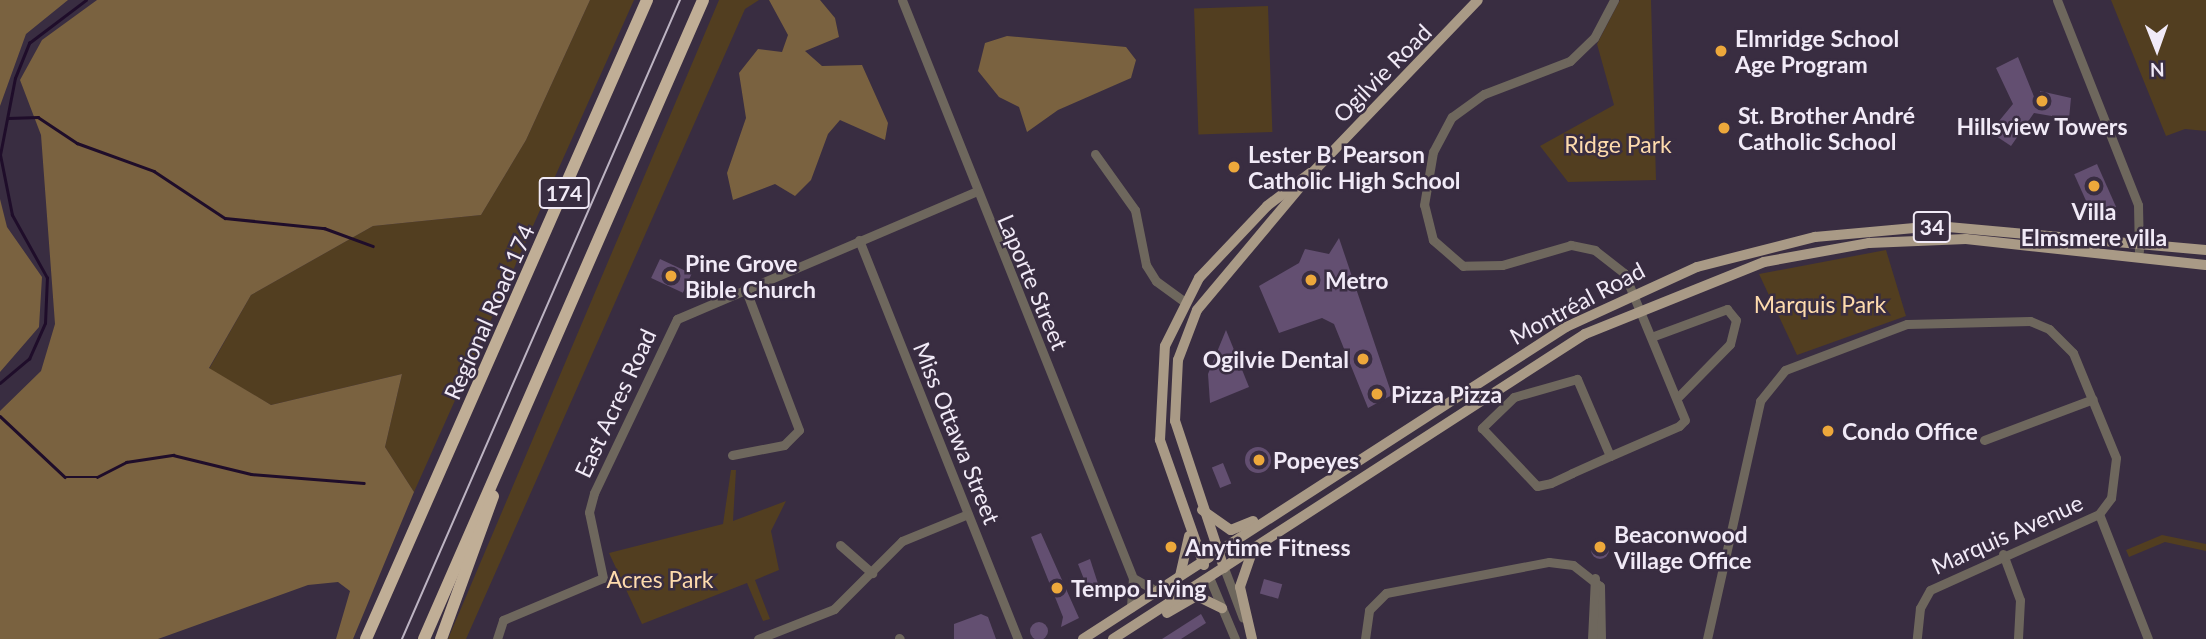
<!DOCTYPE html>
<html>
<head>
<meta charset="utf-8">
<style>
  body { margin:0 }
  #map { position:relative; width:2206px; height:639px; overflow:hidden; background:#392d41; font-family:Lato,sans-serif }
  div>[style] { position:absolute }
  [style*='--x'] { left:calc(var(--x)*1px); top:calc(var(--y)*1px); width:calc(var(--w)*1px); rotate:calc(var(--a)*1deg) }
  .green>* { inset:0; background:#523e20; transform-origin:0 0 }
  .forest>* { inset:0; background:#7a6240 }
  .stream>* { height:2.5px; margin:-1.25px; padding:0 1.25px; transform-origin:1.25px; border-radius:1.25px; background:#1f0d2a }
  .building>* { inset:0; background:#634f71; transform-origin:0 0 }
  .round { border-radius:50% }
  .minor>* { height:9px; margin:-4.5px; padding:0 4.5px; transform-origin:4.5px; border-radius:4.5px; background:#6e675d }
  .major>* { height:10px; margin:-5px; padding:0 5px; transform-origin:5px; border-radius:5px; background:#a99a86 }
  .highway>* { height:12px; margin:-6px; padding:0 6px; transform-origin:6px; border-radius:6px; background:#c0ae96 }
  .tram>* { height:2px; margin:-1px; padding:0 1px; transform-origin:1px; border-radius:1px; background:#bdb4c3 }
  .dots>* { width:19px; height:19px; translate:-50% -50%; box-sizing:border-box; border:4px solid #392d41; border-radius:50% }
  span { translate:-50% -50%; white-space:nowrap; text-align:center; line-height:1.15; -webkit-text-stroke:5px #392d41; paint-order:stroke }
  .shield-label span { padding:2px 5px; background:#392d41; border:2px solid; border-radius:5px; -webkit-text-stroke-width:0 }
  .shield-label { font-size:21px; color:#f1eaf7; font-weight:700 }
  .poi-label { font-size:23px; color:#f1eaf7; font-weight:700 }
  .left { translate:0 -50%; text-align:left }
  .right { translate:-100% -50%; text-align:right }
  .street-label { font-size:23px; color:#f1eaf7 }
  .park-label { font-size:23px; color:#fedbad }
  .north { position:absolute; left:2122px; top:14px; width:70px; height:70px; -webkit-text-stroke:5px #392d41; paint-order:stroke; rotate:179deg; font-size:19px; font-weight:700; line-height:28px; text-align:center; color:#f1eaf7 }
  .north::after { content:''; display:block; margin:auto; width:24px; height:32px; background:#f1eaf7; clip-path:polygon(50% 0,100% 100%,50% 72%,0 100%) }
</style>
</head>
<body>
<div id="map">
  <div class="green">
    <i style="clip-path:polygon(590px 0,634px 0,414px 492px,385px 447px,402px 374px,271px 405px,209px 369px,251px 295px,373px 226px,481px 215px,526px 140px)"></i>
    <i style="clip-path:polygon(719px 0,759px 0,745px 9px,466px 639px,448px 639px)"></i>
    <i style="clip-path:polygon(1620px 0,1651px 0,1656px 180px,1568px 182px,1540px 146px,1614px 105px,1597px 44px)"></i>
    <i style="clip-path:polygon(2111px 0,2206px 0,2206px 131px,2185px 129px,2166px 136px)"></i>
    <i style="left:1268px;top:6px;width:126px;height:74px;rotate:88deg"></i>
    <i style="clip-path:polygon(1886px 250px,1906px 316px,1797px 355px,1759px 274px)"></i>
    <i style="clip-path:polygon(731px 470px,736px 470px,733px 521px,786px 501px,771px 531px,779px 570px,755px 580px,770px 619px,763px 621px,747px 583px,642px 624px,609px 553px,723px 524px)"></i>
    <i style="clip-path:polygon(2162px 535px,2206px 544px,2206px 551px,2165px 542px,2129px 557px,2126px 550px)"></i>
  </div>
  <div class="forest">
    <i style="clip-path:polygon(0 0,68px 0,26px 34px,0 106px)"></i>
    <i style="clip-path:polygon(97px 0,590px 0,526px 140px,481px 215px,373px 226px,251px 295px,209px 368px,271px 405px,402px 374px,385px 447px,414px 492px,353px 639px,336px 639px,350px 591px,338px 582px,308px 585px,158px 639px,0 639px,0 411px,41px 371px,55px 324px,41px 135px,20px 80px,42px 40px)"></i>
    <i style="clip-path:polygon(769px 0,820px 0,835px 18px,839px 37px,805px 51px,822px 66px,862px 65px,888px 123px,885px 140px,840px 120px,828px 134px,811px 180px,795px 196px,775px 184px,733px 200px,727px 173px,746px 118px,739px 73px,758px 49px,782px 52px,788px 35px)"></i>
    <i style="clip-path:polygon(1007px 36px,1126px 47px,1136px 60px,1131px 78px,1058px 110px,1027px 132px,1019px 107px,999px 97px,978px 71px,985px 43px)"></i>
    <i style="clip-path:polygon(0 199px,7px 227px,42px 277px,39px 327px,0 372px)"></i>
  </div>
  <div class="stream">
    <i style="--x:8;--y:118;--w:30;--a:-2"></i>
    <i style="--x:38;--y:117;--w:47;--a:33.7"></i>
    <i style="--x:77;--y:143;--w:82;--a:20"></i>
    <i style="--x:154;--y:171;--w:85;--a:33.5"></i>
    <i style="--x:225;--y:218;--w:100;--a:5.8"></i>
    <i style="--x:324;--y:228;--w:52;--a:20.2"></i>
    <i style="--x:0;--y:383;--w:38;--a:-40"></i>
    <i style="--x:29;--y:359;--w:39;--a:-66"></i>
    <i style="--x:45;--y:323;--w:45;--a:-87.5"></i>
    <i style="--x:47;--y:278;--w:72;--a:-119.1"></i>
    <i style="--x:12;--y:215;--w:61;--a:-101.3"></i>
    <i style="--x:0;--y:155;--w:78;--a:-79"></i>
    <i style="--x:15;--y:78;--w:38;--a:-68"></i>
    <i style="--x:29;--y:43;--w:71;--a:-37"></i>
    <i style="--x:0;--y:416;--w:89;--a:43.2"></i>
    <i style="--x:65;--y:477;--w:32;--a:0"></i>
    <i style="--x:97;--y:477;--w:33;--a:-27"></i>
    <i style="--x:126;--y:462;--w:48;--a:-8.5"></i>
    <i style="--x:173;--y:455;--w:80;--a:13.7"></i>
    <i style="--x:251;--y:474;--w:113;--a:4.6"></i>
  </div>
  <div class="building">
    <i style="clip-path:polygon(2018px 57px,2039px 109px,2040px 91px,2071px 98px,2069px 119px,2034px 113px,2011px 146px,1990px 132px,2013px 104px,1996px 68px)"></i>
    <i style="left:2097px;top:164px;width:47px;height:25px;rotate:66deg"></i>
    <i style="clip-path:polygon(1339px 238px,1392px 395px,1368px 408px,1334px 324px,1322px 318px,1279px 333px,1259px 286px,1299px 263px,1305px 249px,1329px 254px)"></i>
    <i style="left:660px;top:259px;width:35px;height:21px;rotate:25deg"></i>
    <i style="clip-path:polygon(1226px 330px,1249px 387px,1210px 403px,1208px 374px)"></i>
    <i class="round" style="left:1245px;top:447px;width:26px;height:26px"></i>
    <i style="left:1223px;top:463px;width:22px;height:12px;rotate:68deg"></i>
    <i style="clip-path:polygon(1041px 533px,1079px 618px,1061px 627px,1063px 617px,1031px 537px)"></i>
    <i class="round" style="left:1591px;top:541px;width:18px;height:18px"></i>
    <i style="clip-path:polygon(1090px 559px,1101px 593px,1091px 597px,1078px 564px)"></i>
    <i style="left:1264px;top:579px;width:19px;height:15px;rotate:16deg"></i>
    <i style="clip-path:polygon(981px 614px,988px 617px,996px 639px,954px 639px,954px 624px)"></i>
    <i style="clip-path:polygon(1201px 614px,1206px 623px,1181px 639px,1162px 639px)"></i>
    <i class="round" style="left:1030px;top:622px;width:18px;height:18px"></i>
  </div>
  <div class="minor">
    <i style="--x:902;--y:0;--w:622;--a:68.22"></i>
    <i style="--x:1133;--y:578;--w:30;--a:94"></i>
    <i style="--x:2057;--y:0;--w:220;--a:68.4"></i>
    <i style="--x:2138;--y:205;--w:46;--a:88.8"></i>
    <i style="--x:1095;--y:154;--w:69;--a:54.5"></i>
    <i style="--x:1135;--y:210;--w:56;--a:78.7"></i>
    <i style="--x:1146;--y:265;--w:19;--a:58"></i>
    <i style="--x:1156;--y:281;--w:34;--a:36"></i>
    <i style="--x:859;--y:240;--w:430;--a:68.3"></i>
    <i style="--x:1654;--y:336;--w:78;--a:-20.3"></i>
    <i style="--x:1727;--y:309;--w:14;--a:51"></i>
    <i style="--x:1736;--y:320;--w:25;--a:104"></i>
    <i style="--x:1730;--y:344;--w:73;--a:134.4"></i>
    <i style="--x:1984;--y:440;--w:116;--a:-20.6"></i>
    <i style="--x:732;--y:455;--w:53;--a:-10.9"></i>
    <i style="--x:784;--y:445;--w:21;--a:-45"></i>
    <i style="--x:799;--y:430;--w:152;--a:-110.8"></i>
    <i style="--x:1610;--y:456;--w:84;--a:-113.2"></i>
    <i style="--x:1577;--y:379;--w:66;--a:164.1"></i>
    <i style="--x:1514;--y:397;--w:45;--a:135.9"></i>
    <i style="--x:1482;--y:428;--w:80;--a:46.5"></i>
    <i style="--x:1537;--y:486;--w:14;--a:-12"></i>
    <i style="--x:1551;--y:483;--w:23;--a:-25"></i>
    <i style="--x:1572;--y:473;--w:42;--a:-24.1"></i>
    <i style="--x:1610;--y:456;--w:75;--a:-23.5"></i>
    <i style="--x:1679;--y:426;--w:8;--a:-45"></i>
    <i style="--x:1685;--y:420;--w:159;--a:-112.5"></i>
    <i style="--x:1624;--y:273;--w:37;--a:-142"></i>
    <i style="--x:1595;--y:250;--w:25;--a:-168"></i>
    <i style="--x:1571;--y:245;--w:72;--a:163.8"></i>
    <i style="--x:1502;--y:265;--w:39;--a:179"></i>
    <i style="--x:1463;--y:266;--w:40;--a:-139"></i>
    <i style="--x:1433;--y:240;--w:36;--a:-104"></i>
    <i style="--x:1424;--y:205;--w:54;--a:-80.4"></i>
    <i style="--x:1433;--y:152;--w:40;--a:-62"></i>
    <i style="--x:1452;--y:117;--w:39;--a:-36"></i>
    <i style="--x:1484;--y:94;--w:92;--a:-21"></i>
    <i style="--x:1570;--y:61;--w:33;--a:-44"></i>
    <i style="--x:1594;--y:38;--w:43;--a:-62.2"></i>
    <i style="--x:2099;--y:514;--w:134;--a:68.6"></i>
    <i style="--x:840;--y:545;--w:43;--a:41.2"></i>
    <i style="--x:2003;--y:554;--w:49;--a:69.7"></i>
    <i style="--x:2020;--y:600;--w:39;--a:93"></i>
    <i style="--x:1224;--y:568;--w:53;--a:69.2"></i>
    <i style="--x:1209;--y:577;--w:67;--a:67.2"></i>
    <i style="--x:1133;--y:578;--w:26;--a:29"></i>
    <i style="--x:899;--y:638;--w:1;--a:45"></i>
    <i style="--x:497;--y:639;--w:20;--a:-72"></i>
    <i style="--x:503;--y:620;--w:108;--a:-22.8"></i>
    <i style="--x:603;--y:578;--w:67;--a:-102"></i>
    <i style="--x:589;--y:512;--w:20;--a:-75"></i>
    <i style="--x:594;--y:493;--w:193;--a:-64.5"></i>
    <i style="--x:677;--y:319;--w:324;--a:-23.1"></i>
    <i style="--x:758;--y:639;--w:82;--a:-21.5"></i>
    <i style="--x:834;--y:609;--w:96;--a:-45"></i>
    <i style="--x:902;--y:541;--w:71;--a:-22.2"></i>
    <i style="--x:1365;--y:639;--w:29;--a:-82"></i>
    <i style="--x:1369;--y:610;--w:24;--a:-45"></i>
    <i style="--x:1386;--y:593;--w:166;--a:-10.8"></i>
    <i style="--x:1549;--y:562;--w:24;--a:7"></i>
    <i style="--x:1573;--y:565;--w:34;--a:38"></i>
    <i style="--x:1600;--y:586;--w:53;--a:88.9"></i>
    <i style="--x:1592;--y:639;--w:61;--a:-87.2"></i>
    <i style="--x:1707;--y:639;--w:244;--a:-77.4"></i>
    <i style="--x:1760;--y:401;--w:40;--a:-51"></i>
    <i style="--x:1785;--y:370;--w:130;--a:-20.7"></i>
    <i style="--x:1907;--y:324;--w:123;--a:-1.4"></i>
    <i style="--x:2030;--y:321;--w:21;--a:23"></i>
    <i style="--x:2049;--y:329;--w:34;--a:45"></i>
    <i style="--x:2073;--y:353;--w:113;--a:67.7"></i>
    <i style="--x:2116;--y:458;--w:40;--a:97.1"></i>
    <i style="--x:2111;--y:498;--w:20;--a:127"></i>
    <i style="--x:2099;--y:514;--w:185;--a:155.8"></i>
    <i style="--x:1930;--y:590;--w:21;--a:119"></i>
    <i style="--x:1920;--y:608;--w:31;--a:96"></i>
  </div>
  <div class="major">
    <i style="--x:1202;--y:510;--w:35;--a:35"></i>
    <i style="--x:1231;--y:530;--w:24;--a:-22"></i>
    <i style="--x:1252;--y:552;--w:37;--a:109"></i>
    <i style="--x:1240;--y:587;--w:53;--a:77"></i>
    <i style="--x:1204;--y:565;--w:133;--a:-109.4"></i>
    <i style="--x:1160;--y:440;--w:94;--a:-87"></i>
    <i style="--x:1165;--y:346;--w:76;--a:-63.4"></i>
    <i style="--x:1199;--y:278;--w:99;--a:-46.6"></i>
    <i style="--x:1267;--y:206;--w:54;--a:-37.5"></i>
    <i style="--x:1224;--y:568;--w:155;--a:-108.4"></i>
    <i style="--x:1175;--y:421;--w:61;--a:-87.2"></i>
    <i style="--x:1178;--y:360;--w:53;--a:-69.2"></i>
    <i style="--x:1197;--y:310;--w:180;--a:-50"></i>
    <i style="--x:1313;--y:172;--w:238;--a:-46.2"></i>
    <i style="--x:1180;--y:576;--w:41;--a:-77.3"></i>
    <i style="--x:1167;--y:613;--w:34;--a:-30"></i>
    <i style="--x:1197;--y:596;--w:28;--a:26"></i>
    <i style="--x:1083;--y:639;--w:575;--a:-32.86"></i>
    <i style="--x:1566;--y:327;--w:144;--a:-24.6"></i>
    <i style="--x:1697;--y:267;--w:122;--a:-14.3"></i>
    <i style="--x:1815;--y:237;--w:122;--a:-5.2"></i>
    <i style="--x:1937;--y:226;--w:270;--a:5.1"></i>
    <i style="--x:1113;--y:639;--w:562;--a:-32.87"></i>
    <i style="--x:1585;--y:334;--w:193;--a:-21.9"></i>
    <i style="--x:1764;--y:262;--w:107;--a:-10.3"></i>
    <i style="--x:1869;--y:243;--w:97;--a:-2.4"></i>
    <i style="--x:1966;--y:239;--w:241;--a:6.2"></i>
  </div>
  <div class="highway">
    <i style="--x:366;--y:639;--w:698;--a:-66.26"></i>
    <i style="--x:424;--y:639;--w:697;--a:-66.41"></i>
    <i style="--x:441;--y:639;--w:152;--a:-70"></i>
  </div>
  <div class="tram">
    <i style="--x:402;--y:639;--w:697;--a:-66.49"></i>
  </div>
  <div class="dots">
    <i style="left:1721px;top:51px;background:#eda83b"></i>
    <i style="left:2042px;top:101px;background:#eda83b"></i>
    <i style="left:1724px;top:128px;background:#eda83b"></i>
    <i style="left:1234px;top:167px;background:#eda83b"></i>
    <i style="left:2094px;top:186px;background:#eda83b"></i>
    <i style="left:671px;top:276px;background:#eda83b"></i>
    <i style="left:1311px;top:280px;background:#eda83b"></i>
    <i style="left:1363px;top:359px;background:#eda83b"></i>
    <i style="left:1377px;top:394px;background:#eda83b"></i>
    <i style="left:1828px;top:431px;background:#eda83b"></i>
    <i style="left:1259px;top:460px;background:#eda83b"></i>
    <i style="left:1171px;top:547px;background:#eda83b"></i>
    <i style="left:1600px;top:547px;background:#eda83b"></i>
    <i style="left:1057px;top:588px;background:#eda83b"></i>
  </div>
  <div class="shield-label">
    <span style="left:564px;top:193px">174</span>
    <span style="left:1932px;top:227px">34</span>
  </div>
  <div class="poi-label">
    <span class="left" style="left:1735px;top:51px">Elmridge School<br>Age Program</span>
    <span class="left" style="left:1738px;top:128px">St. Brother André<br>Catholic School</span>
    <span style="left:2042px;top:126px">Hillsview Towers</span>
    <span class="left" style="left:1248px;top:167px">Lester B. Pearson<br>Catholic High School</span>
    <span style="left:2094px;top:224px">Villa<br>Elmsmere villa</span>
    <span class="left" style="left:685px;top:276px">Pine Grove<br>Bible Church</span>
    <span class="left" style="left:1325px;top:280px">Metro</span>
    <span class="right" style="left:1349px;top:359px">Ogilvie Dental</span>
    <span class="left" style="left:1391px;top:394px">Pizza Pizza</span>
    <span class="left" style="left:1842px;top:431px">Condo Office</span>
    <span class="left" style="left:1273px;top:460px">Popeyes</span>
    <span class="left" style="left:1614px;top:547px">Beaconwood<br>Village Office</span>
    <span class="left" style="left:1185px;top:547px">Anytime Fitness</span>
    <span class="left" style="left:1071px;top:588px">Tempo Living</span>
  </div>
  <div class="street-label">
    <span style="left:1382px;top:73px;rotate:-45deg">Ogilvie Road</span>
    <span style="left:1033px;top:282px;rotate:67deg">Laporte Street</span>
    <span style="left:1577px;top:303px;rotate:-28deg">Montréal Road</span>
    <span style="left:489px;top:312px;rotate:-66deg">Regional Road 174</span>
    <span style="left:615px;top:403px;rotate:-65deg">East Acres Road</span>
    <span style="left:957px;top:433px;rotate:68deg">Miss Ottawa Street</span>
    <span style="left:2007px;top:534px;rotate:-24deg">Marquis Avenue</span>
  </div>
  <div class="park-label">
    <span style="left:1618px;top:144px">Ridge Park</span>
    <span style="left:1820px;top:304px">Marquis Park</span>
    <span style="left:660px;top:579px">Acres Park</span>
  </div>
  <div class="north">N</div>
</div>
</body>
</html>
